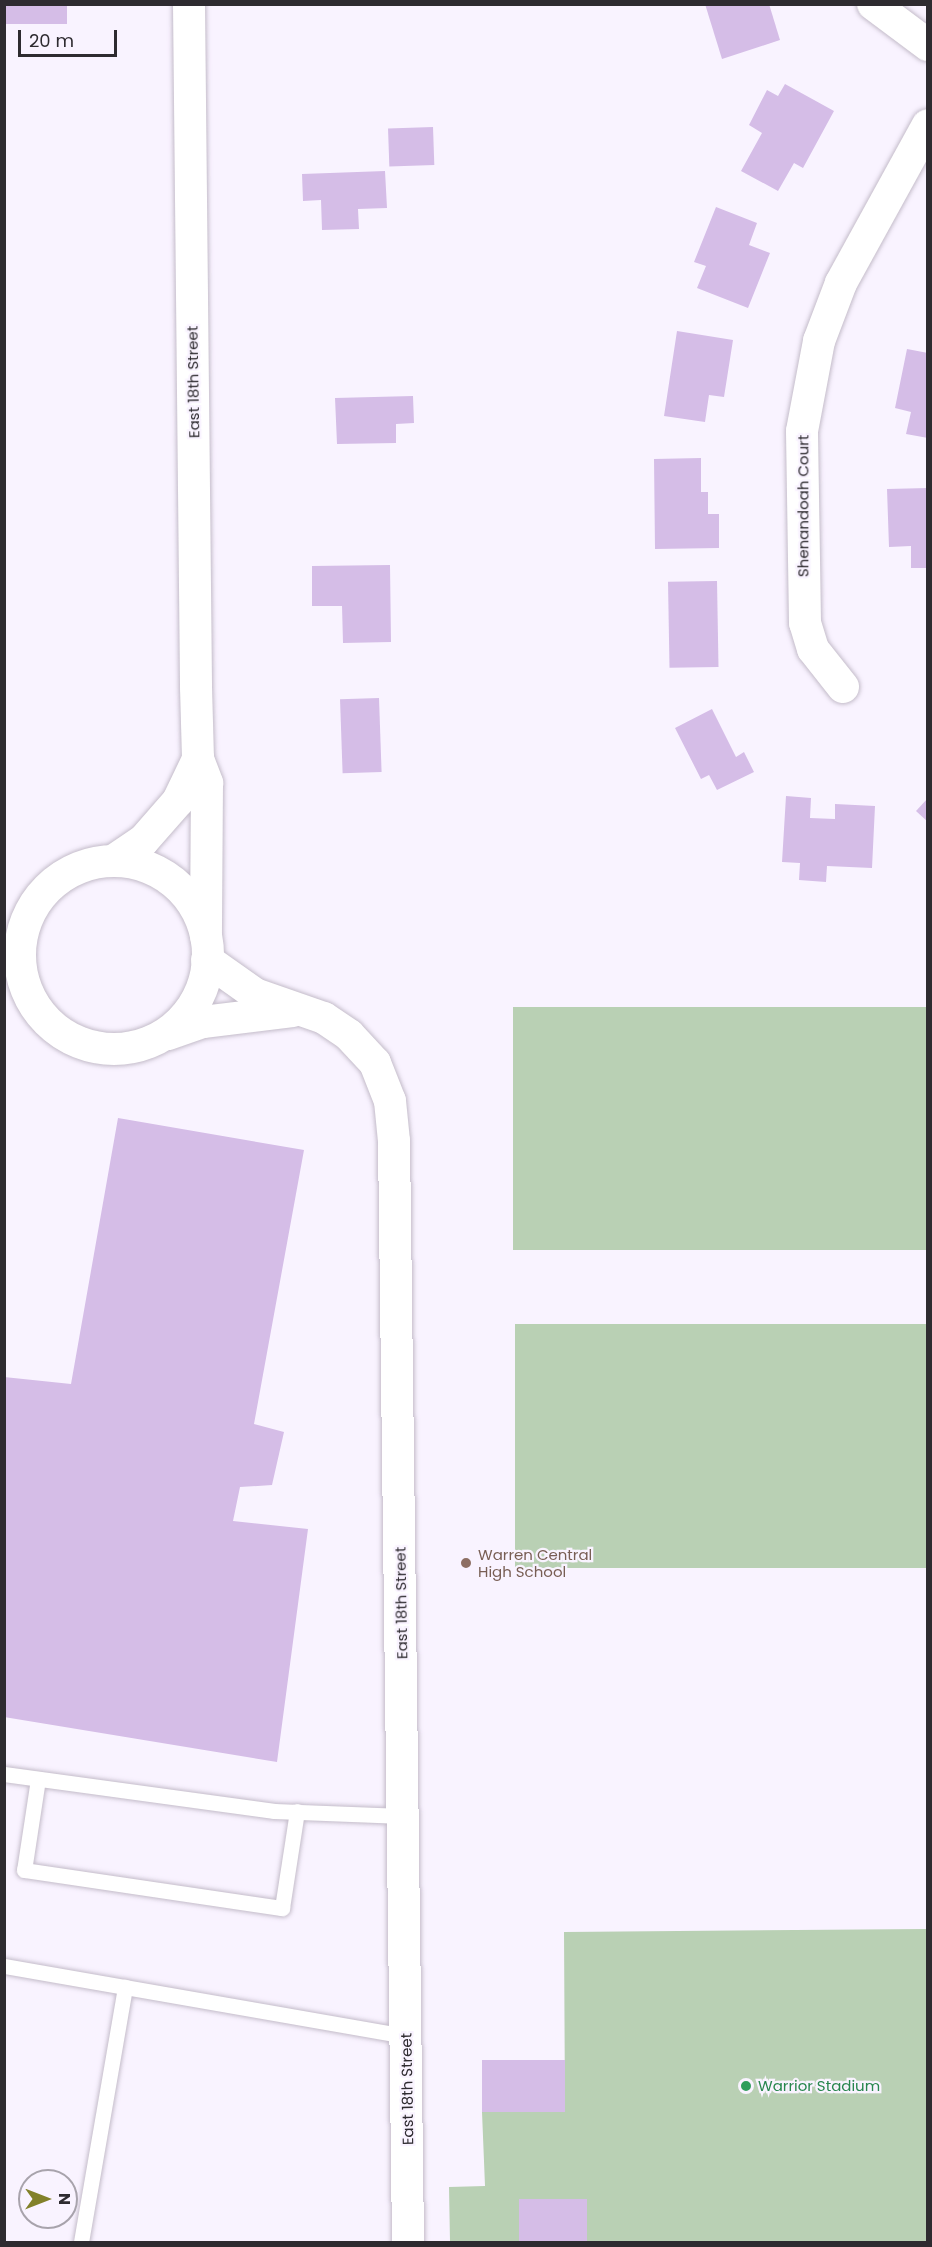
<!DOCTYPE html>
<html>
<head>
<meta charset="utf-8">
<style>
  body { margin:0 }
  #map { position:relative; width:932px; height:2247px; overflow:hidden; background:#f9f3ff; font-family:Poppins,sans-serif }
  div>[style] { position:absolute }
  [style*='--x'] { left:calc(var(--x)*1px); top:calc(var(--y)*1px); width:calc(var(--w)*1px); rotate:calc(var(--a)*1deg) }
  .green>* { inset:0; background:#b9d0b4; transform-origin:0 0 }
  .building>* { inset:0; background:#d5bde7; transform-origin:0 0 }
  .roads { filter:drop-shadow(0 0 2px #c4bcca) drop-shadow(0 0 2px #c4bcca) }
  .service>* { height:15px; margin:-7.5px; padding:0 7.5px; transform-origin:7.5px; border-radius:7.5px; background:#fff }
  .minor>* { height:32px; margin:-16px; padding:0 16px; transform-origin:16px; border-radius:16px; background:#fff }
  .minor>.ring { margin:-16px; padding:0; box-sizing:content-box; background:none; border:32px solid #fff; border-radius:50% }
  .dots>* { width:16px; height:16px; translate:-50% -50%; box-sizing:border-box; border:3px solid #f9f3ff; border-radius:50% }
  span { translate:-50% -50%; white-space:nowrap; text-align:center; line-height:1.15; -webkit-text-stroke:4.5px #f9f3ff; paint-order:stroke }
  .street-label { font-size:15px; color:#2e2b30 }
  .education-label { font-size:15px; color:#785e54 }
  .left { translate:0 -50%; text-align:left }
  .leisure-label { font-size:15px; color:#27864d }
  .frame { position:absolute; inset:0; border:6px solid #2e2b30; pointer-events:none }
  .north { position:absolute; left:18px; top:2169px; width:60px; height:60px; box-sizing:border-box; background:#f9f3ff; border:2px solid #a8a3ac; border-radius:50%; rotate:90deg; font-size:16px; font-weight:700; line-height:24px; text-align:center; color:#2e2b30 }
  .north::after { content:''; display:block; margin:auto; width:21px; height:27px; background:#82812a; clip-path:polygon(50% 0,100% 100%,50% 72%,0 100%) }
  .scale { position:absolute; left:18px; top:30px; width:99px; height:27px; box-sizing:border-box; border:3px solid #2e2b30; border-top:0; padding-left:8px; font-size:18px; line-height:21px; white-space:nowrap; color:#2e2b30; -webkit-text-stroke:4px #f9f3ff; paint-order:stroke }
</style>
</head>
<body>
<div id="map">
  <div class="green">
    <i style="left:927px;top:1007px;width:243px;height:414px;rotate:90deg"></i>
    <i style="left:927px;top:1324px;width:244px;height:412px;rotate:90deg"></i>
    <i style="clip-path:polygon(927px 1929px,927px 2242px,450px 2242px,449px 2187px,485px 2186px,482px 2112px,565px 2111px,564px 1932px)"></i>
  </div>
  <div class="building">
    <i style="left:4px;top:4px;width:63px;height:20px"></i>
    <i style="clip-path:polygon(705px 4px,769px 4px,780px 40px,722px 59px)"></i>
    <i style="clip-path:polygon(785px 84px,834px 111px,803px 168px,794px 163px,778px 191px,741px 171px,762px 133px,749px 125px,767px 90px,778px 96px)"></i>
    <i style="left:433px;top:127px;width:38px;height:45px;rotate:88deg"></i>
    <i style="clip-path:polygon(385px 171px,387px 208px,358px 209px,359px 229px,322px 230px,321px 200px,303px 201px,302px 174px)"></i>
    <i style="clip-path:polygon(716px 207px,757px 223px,749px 245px,770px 253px,748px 308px,697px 288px,706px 266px,694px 262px)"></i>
    <i style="clip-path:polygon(677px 331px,733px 340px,724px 397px,709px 395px,705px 422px,664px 416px)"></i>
    <i style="clip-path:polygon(907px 349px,928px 353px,928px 438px,906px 434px,911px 412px,895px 408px)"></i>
    <i style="clip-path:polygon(413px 396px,414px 423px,396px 424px,396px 443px,337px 444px,335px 398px)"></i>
    <i style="clip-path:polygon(701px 458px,701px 492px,708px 492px,708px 514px,719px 514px,719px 548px,655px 549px,654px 459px)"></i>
    <i style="clip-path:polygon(928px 488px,928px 568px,911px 568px,911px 546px,889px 547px,887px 489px)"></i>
    <i style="clip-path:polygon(390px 565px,391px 642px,343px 643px,342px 606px,312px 606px,312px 566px)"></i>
    <i style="left:717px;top:581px;width:86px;height:49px;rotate:89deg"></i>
    <i style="left:379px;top:698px;width:74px;height:39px;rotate:88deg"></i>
    <i style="clip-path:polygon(712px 709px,736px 757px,744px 752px,754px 772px,717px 790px,709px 775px,701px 779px,675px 728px)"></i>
    <i style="clip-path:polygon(786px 796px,811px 798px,810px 818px,835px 819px,835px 804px,875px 806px,872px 868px,827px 866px,826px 882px,799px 880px,800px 863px,782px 862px)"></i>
    <i style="clip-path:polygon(928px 798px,928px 822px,916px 811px)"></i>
    <i style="clip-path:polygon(118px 1118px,304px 1150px,254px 1424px,284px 1432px,272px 1485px,240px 1487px,233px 1521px,308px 1529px,277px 1762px,4px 1717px,4px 1377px,71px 1384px)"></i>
    <i style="left:482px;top:2060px;width:83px;height:52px"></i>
    <i style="left:519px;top:2199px;width:68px;height:43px"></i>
  </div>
  <div class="roads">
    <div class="service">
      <i style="--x:4;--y:1774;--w:273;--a:7.8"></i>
      <i style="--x:274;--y:1811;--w:129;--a:2.2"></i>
      <i style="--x:38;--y:1779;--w:92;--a:98.7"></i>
      <i style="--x:24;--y:1870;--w:261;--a:8.4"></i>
      <i style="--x:282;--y:1908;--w:98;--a:-81.2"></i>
      <i style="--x:4;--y:1966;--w:408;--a:9.9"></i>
      <i style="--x:81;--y:2242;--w:259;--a:-80.2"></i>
    </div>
    <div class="minor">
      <i style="--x:189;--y:4;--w:683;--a:89.41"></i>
      <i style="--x:196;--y:687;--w:72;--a:88.4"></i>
      <i style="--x:198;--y:759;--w:26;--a:69"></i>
      <i style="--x:207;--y:783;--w:153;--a:90.4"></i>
      <i style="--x:873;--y:4;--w:69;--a:36.7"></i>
      <i style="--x:843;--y:687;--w:48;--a:-128.3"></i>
      <i style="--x:813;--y:649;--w:27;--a:-107"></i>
      <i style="--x:805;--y:623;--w:192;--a:-90.9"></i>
      <i style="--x:802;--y:431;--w:92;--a:-79.3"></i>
      <i style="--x:819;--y:341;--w:62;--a:-69.2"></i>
      <i style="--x:841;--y:283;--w:180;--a:-61.2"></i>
      <i class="ring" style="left:20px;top:861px;width:156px;height:156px"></i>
      <i style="--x:113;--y:861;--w:36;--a:-34"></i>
      <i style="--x:143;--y:841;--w:53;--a:-48.8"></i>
      <i style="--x:178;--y:801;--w:47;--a:-64.5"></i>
      <i style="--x:207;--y:960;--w:59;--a:35.3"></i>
      <i style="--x:255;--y:994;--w:73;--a:19.2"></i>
      <i style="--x:324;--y:1018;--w:30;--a:34"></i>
      <i style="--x:349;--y:1035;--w:38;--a:47"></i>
      <i style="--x:375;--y:1063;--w:41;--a:68.5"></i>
      <i style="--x:390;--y:1101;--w:40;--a:84.3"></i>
      <i style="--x:394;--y:1141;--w:1101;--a:89.27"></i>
      <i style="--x:168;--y:1034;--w:37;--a:-19"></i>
      <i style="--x:203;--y:1022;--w:90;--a:-7"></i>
    </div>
  </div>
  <div class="dots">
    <i style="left:466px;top:1563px;background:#8d6e63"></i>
    <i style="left:746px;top:2086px;background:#2e9e5b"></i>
  </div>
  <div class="street-label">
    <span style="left:193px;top:382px;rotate:-91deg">East 18th Street</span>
    <span style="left:803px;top:506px;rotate:-90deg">Shenandoah Court</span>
    <span style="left:401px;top:1603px;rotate:-91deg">East 18th Street</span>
    <span style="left:407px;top:2089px;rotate:-91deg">East 18th Street</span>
  </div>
  <div class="education-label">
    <span class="left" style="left:478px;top:1563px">Warren Central<br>High School</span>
  </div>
  <div class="leisure-label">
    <span class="left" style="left:758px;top:2086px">Warrior Stadium</span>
  </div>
  <div class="frame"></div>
  <div class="north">N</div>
  <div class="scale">20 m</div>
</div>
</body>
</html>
